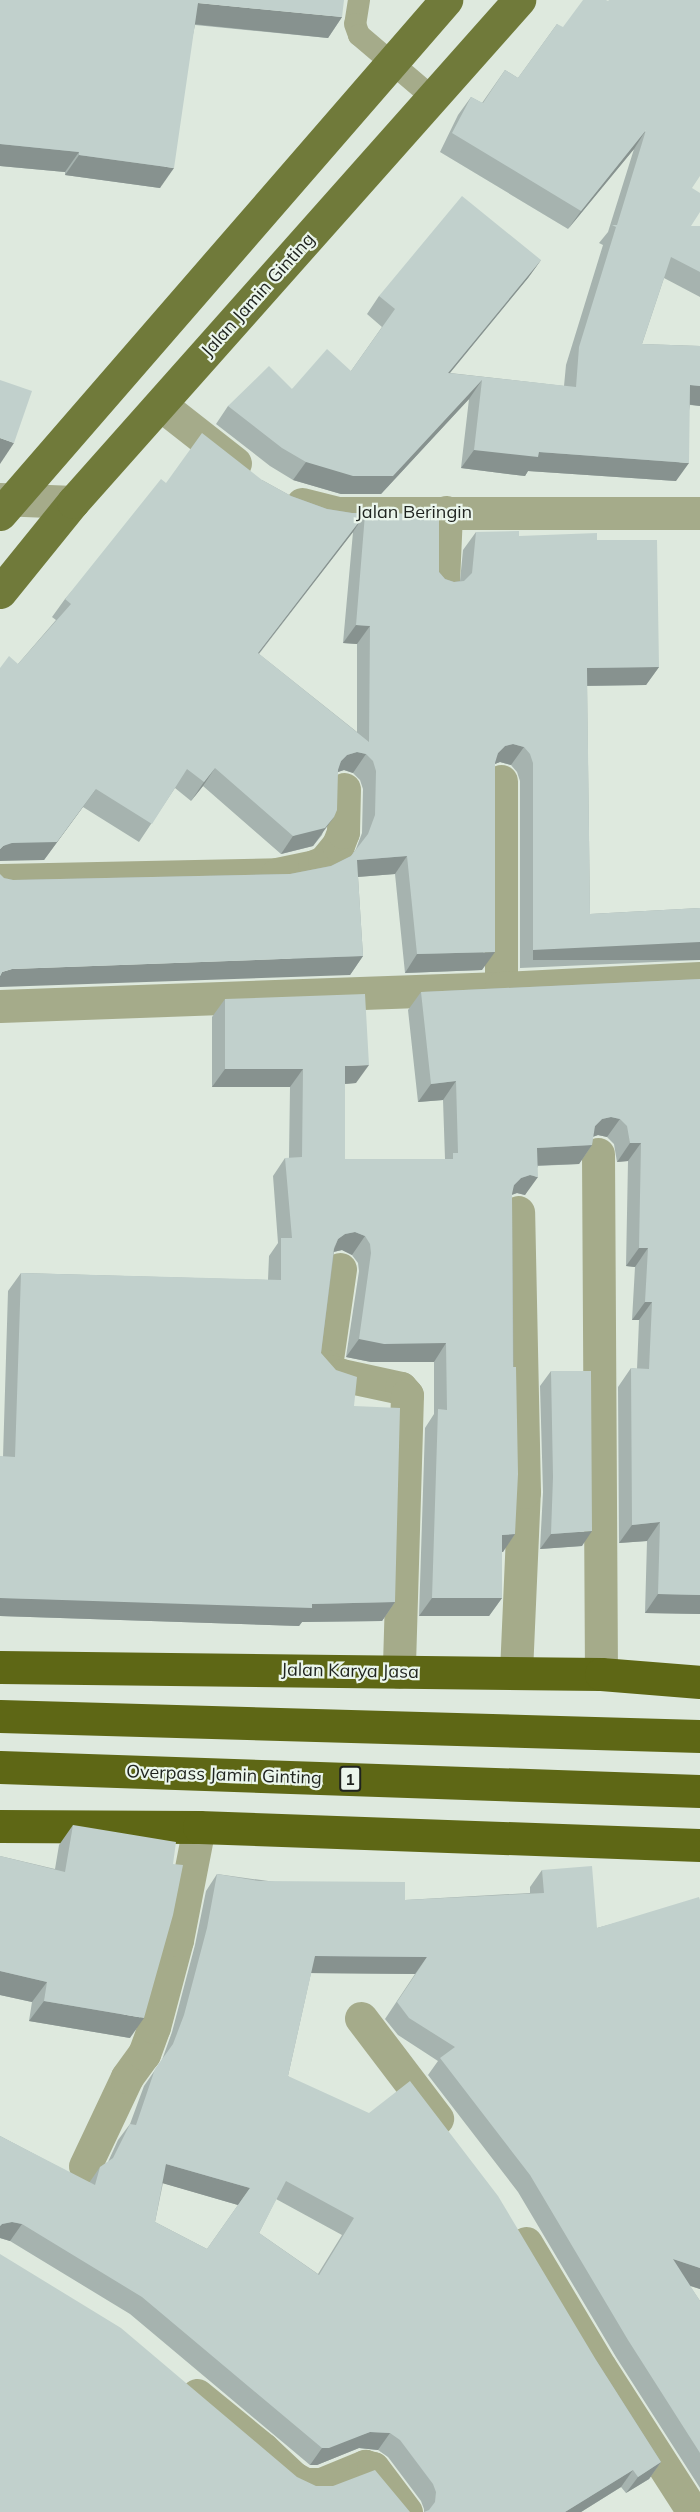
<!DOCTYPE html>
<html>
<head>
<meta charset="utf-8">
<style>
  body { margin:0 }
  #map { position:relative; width:700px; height:2512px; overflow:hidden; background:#dee9de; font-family:Mulish,sans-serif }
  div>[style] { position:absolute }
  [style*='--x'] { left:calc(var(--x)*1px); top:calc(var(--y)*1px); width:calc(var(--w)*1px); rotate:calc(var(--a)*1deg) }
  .lane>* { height:22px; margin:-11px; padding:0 11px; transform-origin:11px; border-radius:11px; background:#a5ab8a }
  .street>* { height:33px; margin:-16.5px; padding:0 16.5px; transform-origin:16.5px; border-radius:16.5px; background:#a5ab8a }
  .primary>* { height:33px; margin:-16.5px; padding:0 16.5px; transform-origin:16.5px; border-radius:16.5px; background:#707a3a }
  .highway>* { height:33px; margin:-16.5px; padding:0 16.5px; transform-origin:16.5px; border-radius:16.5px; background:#5e6715 }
  .wall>* { inset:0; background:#a6b3af }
  .shaded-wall>* { inset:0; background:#87928f; transform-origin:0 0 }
  .building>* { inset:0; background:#c1d0cc }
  span { translate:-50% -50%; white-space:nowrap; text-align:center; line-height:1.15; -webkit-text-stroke:4.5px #ebf6ec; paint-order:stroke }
  .shield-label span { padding:2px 4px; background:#ebf6ec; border:2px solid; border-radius:4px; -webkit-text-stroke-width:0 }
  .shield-label { font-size:16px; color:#1f231f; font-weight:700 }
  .street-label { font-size:18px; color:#1f231f }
</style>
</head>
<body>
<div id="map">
  <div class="lane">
    <i style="--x:359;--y:0;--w:24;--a:99"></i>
    <i style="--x:355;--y:24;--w:12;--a:70"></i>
    <i style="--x:359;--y:35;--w:97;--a:40.4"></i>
  </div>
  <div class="street">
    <i style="--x:161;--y:405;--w:94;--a:38.1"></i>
    <i style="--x:0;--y:499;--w:73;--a:2.4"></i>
    <i style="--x:302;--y:504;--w:38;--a:14"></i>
    <i style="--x:339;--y:513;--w:361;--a:0"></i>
    <i style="--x:443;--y:582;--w:70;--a:-87.5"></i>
    <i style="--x:501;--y:781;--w:207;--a:90"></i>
    <i style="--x:0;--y:880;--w:277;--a:-1.2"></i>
    <i style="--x:277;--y:874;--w:38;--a:-12"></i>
    <i style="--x:314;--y:866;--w:11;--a:-22"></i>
    <i style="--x:324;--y:862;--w:22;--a:-51"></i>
    <i style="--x:338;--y:845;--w:14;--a:-69"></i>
    <i style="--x:343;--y:832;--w:43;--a:-88.7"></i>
    <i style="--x:0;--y:1006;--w:501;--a:-2.06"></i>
    <i style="--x:501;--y:988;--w:199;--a:-2.9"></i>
    <i style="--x:598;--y:1154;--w:520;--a:89.67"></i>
    <i style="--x:340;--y:1269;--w:98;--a:98.2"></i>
    <i style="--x:326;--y:1366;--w:7;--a:45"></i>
    <i style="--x:331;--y:1371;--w:11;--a:22"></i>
    <i style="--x:341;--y:1375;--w:61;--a:12.2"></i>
    <i style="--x:401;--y:1388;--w:9;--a:49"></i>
    <i style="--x:407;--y:1395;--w:277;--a:91.7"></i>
    <i style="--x:516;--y:1672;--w:180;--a:-87.5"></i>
    <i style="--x:524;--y:1492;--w:280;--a:-91.2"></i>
    <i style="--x:361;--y:2018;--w:126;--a:52.8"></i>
    <i style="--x:85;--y:2166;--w:98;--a:-64.7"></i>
    <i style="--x:127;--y:2077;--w:29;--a:-54"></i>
    <i style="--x:144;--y:2054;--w:29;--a:-70"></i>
    <i style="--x:154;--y:2027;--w:90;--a:-75.2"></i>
    <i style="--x:177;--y:1940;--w:115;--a:-79"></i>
    <i style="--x:526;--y:2243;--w:144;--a:59.2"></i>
    <i style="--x:600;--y:2367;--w:172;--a:57.3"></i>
    <i style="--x:197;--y:2395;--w:85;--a:39.3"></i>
    <i style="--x:263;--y:2449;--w:42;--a:43.1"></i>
    <i style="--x:294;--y:2478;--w:13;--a:29"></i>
    <i style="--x:305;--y:2484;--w:16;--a:0"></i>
    <i style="--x:321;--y:2484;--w:48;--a:-22.2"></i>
    <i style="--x:365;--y:2466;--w:8;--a:14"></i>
    <i style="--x:373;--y:2468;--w:55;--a:53.1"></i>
  </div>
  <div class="primary">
    <i style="--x:0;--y:514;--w:681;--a:-49.05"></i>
    <i style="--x:0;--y:592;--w:116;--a:-51"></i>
    <i style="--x:73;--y:502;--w:672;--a:-48.38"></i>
  </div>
  <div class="highway">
    <i style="--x:0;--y:1667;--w:601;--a:0.67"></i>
    <i style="--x:601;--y:1674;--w:99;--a:4.6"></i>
    <i style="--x:0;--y:1716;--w:700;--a:1.64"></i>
    <i style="--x:0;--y:1767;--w:700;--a:1.96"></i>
    <i style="--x:0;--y:1826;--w:199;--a:0.3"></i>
    <i style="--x:199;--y:1827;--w:501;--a:2.06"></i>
  </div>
  <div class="wall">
    <i style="clip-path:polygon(0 0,342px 17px,328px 38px,195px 25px,160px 188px,65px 175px,65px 172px,0 166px)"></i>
    <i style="clip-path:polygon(557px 24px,692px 188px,691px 226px,700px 226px,700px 297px,664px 278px,642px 344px,700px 346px,700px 406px,690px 405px,676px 481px,528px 471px,525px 476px,461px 468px,469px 399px,381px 494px,341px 494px,293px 480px,270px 466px,216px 424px,228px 406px,292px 389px,351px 371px,382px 327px,367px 314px,379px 296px,541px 260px,528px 278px,450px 373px,564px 386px,566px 365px,603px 245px,599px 243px,608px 232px,634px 149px,568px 229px,440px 152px,458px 115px,471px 97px,482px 103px,505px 70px,518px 78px)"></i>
    <i style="clip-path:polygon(evenodd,262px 480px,291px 496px,327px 509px,352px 513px,439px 514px,439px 572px,445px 579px,454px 582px,460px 581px,463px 550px,476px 532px,519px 536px,597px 540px,659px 667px,646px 685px,587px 686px,590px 914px,700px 908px,700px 960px,520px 968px,520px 781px,517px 772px,511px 765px,500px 762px,495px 764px,482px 970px,405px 973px,395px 874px,358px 877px,363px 956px,350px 975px,4px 878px,13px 880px,290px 874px,331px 866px,351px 856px,356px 849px,362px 833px,363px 789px,360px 780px,353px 773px,344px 770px,338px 772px,322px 835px,313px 846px,281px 854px,203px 786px,191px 801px,175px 788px,139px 842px,83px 807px,44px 860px,18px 664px,56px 620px,52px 617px,65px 599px,166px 483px,262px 480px,353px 532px,343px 643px,357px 644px,357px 732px,259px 654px,353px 532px)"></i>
    <i style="clip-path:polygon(700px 979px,700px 1614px,645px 1613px,647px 1541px,619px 1543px,618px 1387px,631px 1368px,637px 1369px,639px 1320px,632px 1320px,635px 1267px,626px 1266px,628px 1161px,617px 1162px,614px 1144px,607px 1137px,598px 1135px,593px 1137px,592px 1145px,579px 1164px,538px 1166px,525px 1195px,517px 1193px,512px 1195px,515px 1534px,502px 1552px,502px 1598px,489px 1616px,419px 1616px,425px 1428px,434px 1414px,434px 1362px,371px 1362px,346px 1357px,359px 1271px,358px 1263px,352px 1255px,342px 1250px,334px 1252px,321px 1353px,354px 1406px,395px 1602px,382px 1621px,302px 1622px,299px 1626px,0 1616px,0 1456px,3px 1457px,8px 1291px,21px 1273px,268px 1280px,269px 1256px,278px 1243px,273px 1176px,285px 1158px,289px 1158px,290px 1087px,212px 1087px,212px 1017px,225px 999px,356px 1083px,345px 1084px,345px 1159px,445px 1159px,443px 1100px,418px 1102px,408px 1010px,421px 992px)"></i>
    <i style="clip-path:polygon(551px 1371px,582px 1546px,540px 1549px,543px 1492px,540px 1386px)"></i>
    <i style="clip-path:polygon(73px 1825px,130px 2038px,29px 2021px,32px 2002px,0 1995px,0 1856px,55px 1869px,59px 1845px)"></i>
    <i style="clip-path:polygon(evenodd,542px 1870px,597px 1928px,700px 1900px,700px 2289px,690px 2286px,700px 2301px,700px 2488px,616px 2357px,518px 2192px,428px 2075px,438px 2061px,398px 2035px,385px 2019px,415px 1974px,311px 1973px,288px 2076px,596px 2360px,661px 2462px,649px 2479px,626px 2493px,621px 2487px,581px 2512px,424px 2512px,424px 2509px,421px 2501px,388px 2457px,378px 2450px,359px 2448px,317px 2465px,310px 2465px,130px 2314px,10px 2241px,0 2238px,0 2136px,89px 2183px,100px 2167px,108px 2162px,118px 2140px,130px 2124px,144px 2086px,162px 2060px,172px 2032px,195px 1945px,206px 1891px,217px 1874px,405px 1900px,530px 1893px,530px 1887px,542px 1870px,163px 2183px,238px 2205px,207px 2249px,155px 2222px,163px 2183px,542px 1870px,276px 2199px,342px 2235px,318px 2274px,259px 2233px,276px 2199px)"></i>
  </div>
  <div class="shaded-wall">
    <i style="clip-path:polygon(198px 3px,342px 17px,328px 38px,183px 23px)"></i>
    <i style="clip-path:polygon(646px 130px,634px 149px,568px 229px,581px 211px)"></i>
    <i style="clip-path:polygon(0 144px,79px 152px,65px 172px,0 166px)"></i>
    <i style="clip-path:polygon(79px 155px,174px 168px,160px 188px,65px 175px)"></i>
    <i style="clip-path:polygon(541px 260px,528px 278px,435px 391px,448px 373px)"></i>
    <i style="clip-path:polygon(482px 380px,469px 399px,381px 494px,341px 494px,293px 480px,306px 462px)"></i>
    <i style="clip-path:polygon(690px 385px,700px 386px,700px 406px,678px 403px)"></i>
    <i style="clip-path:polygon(0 438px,14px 443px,0 464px)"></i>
    <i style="clip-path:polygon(474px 450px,539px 452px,689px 463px,676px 481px,528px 471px,525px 476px,461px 468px)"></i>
    <i style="clip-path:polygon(365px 514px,353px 532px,245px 671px,258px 653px)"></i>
    <i style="clip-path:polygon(356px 625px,370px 626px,357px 644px,343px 643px)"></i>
    <i style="clip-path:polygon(659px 667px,646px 685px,574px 686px,587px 668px)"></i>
    <i style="clip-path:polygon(513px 744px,524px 747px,511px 765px,500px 762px,492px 765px,498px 753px,505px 746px)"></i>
    <i style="clip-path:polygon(357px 752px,366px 754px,353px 773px,344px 770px,335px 773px,341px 761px,347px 755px)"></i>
    <i style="clip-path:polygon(215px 768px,203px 786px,191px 801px,204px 782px)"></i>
    <i style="clip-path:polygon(96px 789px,44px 860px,0 861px,0 849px,3px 846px)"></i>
    <i style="clip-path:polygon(334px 817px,313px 846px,281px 854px,293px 836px)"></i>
    <i style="clip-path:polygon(407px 856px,395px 874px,344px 878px,357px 860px)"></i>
    <i style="left:700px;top:942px;width:18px;height:167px;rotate:90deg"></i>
    <i style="clip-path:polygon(495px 952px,482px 970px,405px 973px,417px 954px)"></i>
    <i style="clip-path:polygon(363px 956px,350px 975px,0 987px,0 976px,2px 972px,12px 969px)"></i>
    <i style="clip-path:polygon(369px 1065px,356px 1083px,332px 1085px,345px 1066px)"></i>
    <i style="clip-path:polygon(225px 1069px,303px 1069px,290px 1087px,212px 1087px)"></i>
    <i style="clip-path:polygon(456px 1081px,443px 1100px,418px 1102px,431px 1084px)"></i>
    <i style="clip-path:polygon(611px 1117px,620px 1119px,607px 1137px,598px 1135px,589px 1138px,595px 1126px,602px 1119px)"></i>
    <i style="clip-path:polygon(630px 1143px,641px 1143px,628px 1161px,617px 1162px)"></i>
    <i style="clip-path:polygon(592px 1145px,579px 1164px,524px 1166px,537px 1148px)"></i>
    <i style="clip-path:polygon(530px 1175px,538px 1177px,525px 1195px,517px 1193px,508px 1196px,514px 1185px,521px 1178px)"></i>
    <i style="clip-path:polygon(355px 1232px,365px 1236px,352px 1255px,342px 1250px,333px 1252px,338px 1239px,345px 1234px)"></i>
    <i style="clip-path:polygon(639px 1248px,648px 1248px,635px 1267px,626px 1266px)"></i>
    <i style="clip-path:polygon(645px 1302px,652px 1302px,639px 1320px,632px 1320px)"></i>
    <i style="clip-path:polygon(359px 1339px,446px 1343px,434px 1362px,371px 1362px,346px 1357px)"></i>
    <i style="clip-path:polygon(660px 1522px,647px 1541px,619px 1543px,632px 1525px)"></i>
    <i style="clip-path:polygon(592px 1531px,582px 1546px,540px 1549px,551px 1534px)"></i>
    <i style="clip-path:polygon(515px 1534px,503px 1552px,489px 1553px,502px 1535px)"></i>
    <i style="clip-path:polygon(658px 1594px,700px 1595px,700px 1614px,645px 1613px)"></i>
    <i style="clip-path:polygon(0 1598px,312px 1604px,395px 1602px,382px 1621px,302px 1622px,299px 1626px,0 1616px)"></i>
    <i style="clip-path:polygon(432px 1598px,502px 1598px,489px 1616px,419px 1616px)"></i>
    <i style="clip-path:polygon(315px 1956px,427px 1957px,415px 1974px,303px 1973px)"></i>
    <i style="clip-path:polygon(0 1971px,47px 1982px,32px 2002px,0 1995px)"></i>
    <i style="clip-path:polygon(44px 2001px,144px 2018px,130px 2038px,29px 2021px)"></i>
    <i style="clip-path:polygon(166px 2164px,250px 2188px,238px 2205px,155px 2181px)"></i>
    <i style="clip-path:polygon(12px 2222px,22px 2224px,10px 2241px,0 2238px,0 2226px,2px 2224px)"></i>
    <i style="clip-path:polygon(673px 2259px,700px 2268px,700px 2289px,661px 2276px)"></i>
    <i style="clip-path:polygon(370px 2432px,390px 2433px,378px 2450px,359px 2448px,317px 2465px,310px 2465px,322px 2448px)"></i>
    <i style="clip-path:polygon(661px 2462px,649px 2479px,626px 2493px,638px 2477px)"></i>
    <i style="clip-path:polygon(633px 2470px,621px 2487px,581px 2512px,565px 2512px)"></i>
  </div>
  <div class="building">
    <i style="clip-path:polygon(0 0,344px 0,342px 17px,198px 3px,174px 168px,79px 155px,79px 152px,0 144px)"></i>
    <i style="clip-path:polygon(583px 0,606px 0,608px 1px,609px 0,700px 0,700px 176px,692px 188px,700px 193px,700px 212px,691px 226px,700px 226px,700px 272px,671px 257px,642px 344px,700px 346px,700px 386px,690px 385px,689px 463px,539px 452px,538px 457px,474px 450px,482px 380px,393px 476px,353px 476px,306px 462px,282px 448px,228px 406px,269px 366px,292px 389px,327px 349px,351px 371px,395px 309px,379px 296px,462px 196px,541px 260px,448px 373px,576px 387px,579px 347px,616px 227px,612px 225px,617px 225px,646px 130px,581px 211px,452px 133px,471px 97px,483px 103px,505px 70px,518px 78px,557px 24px,563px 27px)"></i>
    <i style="clip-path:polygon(0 380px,32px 391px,14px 443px,0 438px)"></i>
    <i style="clip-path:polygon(evenodd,202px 433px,262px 480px,291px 496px,327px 509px,352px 513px,439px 514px,439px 572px,445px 579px,454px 582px,464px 581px,472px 573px,476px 532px,519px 531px,519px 536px,597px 533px,597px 540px,657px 540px,659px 667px,587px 668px,590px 914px,700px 908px,700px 942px,533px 950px,533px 763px,530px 754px,524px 747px,513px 744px,505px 746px,498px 753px,495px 763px,495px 952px,417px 954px,407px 856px,357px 860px,363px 956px,12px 969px,2px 972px,0 976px,0 874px,4px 878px,13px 880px,290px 874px,331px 866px,351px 856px,368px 834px,375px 815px,376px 771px,373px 761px,366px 754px,357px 752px,347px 755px,341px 761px,338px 770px,337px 810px,334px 817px,325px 828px,293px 836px,215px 768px,204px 782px,187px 769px,152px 824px,96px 789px,57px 842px,12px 843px,3px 846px,0 849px,0 668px,9px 656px,18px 664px,71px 604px,65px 599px,161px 479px,166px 483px,202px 433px,365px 514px,356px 625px,370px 626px,369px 742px,258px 653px,365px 514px)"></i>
    <i style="clip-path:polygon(700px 979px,700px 1595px,658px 1594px,660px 1522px,632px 1525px,631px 1368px,649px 1369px,652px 1302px,645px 1302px,648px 1248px,639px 1248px,641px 1143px,630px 1143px,627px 1126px,620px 1119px,611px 1117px,602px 1119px,595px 1126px,592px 1145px,537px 1148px,538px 1177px,530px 1175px,521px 1178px,514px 1185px,512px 1194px,513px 1367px,516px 1367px,518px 1474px,515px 1534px,502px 1535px,502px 1598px,432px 1598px,438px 1409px,447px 1410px,446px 1343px,384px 1344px,359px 1339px,371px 1253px,370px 1244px,365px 1236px,355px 1232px,345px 1234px,338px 1239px,334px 1248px,321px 1353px,336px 1370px,357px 1377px,354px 1406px,400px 1408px,395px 1602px,312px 1604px,312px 1608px,0 1598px,0 1456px,15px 1457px,21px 1273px,281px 1280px,281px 1238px,292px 1238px,285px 1158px,302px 1157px,303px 1069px,225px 1069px,225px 999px,365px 994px,369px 1065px,345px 1066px,345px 1159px,453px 1159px,453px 1153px,458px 1153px,456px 1081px,431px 1084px,421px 992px)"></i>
    <i style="clip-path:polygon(551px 1371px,591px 1371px,592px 1531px,551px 1534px,553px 1477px)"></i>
    <i style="clip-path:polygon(73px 1825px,176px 1842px,173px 1864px,183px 1865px,173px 1915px,144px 2018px,44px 2001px,47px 1982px,0 1971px,0 1856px,65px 1872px)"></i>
    <i style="clip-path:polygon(evenodd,592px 1866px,597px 1928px,699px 1897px,700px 1900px,700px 2268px,673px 2259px,700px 2301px,700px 2453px,628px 2340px,530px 2175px,440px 2058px,455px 2047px,409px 2018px,397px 2002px,427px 1957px,315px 1956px,288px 2076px,369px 2113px,410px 2081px,498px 2196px,596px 2360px,661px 2462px,638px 2477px,633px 2470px,565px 2512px,424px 2512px,429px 2510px,435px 2502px,436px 2492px,433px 2484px,400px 2440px,390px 2433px,370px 2432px,329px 2448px,322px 2448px,142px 2297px,22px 2224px,12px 2222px,2px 2224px,0 2226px,0 2136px,95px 2185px,100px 2167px,113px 2158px,130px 2124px,136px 2125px,155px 2069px,173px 2044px,184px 2015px,207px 1928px,217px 1874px,259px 1881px,405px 1882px,405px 1900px,544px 1893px,542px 1870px,592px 1866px,166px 2164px,250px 2188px,207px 2249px,155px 2222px,166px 2164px,592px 1866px,286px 2181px,354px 2218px,319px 2275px,259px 2233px,286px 2181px)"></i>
    <i style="clip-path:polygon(0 2254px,121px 2328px,297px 2477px,316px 2486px,333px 2486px,375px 2470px,410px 2512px,0 2512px)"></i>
  </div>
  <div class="shield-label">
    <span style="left:350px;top:1779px">1</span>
  </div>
  <div class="street-label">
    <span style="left:258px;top:295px;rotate:-48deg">Jalan Jamin Ginting</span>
    <span style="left:414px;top:512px">Jalan Beringin</span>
    <span style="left:350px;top:1671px;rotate:1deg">Jalan Karya Jasa</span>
    <span style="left:224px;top:1775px;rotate:2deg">Overpass Jamin Ginting</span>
  </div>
</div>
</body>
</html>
